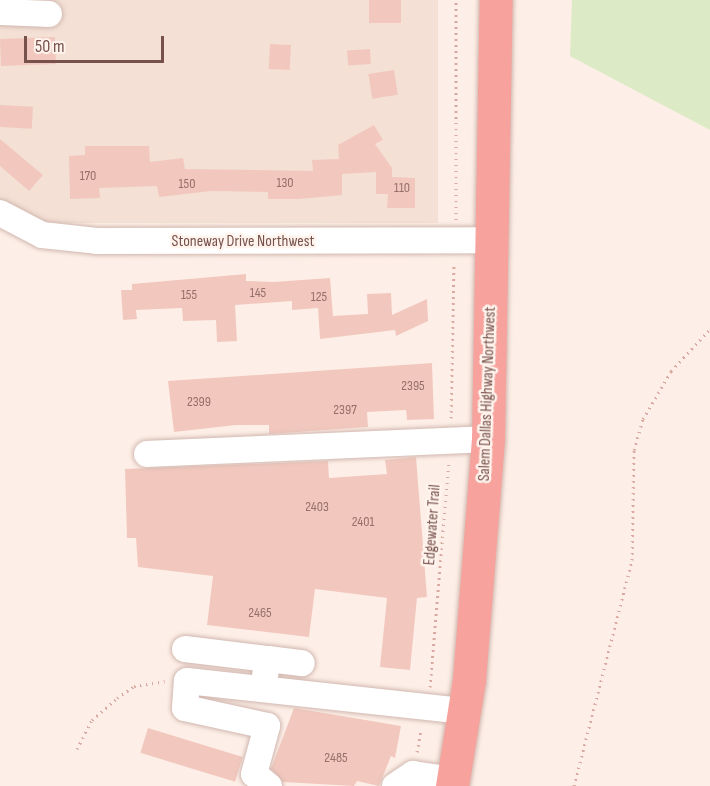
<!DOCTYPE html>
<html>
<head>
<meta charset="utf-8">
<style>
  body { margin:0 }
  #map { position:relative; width:710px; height:786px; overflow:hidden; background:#fdefe7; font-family:"Sofia Sans Condensed",sans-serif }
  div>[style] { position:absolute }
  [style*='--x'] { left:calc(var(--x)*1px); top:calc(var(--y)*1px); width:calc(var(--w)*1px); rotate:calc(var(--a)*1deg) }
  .residential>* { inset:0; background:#f4e0d5; transform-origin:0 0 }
  .green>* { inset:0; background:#dcebc5 }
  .building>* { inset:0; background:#f2c8be; transform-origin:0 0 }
  .path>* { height:3px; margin-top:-1.5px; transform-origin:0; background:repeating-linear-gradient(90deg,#d8aaa1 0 1.5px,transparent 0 6px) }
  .roads { filter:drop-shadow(0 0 2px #d1b7af) drop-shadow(0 0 2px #d1b7af) }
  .minor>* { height:26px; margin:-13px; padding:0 13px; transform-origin:13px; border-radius:13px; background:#fff }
  .highway>* { height:33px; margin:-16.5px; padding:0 16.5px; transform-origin:16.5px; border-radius:16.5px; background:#f7a29d }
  span { translate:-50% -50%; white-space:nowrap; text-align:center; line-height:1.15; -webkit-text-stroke:5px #fff4ed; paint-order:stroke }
  .number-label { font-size:14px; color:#966f68 }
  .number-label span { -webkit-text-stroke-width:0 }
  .street-label { font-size:16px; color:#77514b }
  .scale { position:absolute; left:24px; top:36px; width:140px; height:27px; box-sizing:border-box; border:3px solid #77514b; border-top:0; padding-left:8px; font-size:18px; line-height:21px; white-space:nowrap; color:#77514b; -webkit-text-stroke:4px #fff4ed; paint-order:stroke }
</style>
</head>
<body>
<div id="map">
  <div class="residential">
    <i style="left:0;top:0;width:438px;height:223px"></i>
  </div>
  <div class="green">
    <i style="clip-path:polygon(572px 0,710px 0,710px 130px,570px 56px)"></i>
  </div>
  <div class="building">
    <i style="left:369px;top:0;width:32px;height:23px"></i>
    <i style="left:55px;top:37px;width:27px;height:55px;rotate:88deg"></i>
    <i style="left:270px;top:44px;width:21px;height:25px;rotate:3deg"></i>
    <i style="left:370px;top:49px;width:15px;height:23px;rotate:86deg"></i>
    <i style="left:394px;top:70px;width:25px;height:26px;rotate:81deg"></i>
    <i style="left:0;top:105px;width:33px;height:22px;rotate:3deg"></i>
    <i style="clip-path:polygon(374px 125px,383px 140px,375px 144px,392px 168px,392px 177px,415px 178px,415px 208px,387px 208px,388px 194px,376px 194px,376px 172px,342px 174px,342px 195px,299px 199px,268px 199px,268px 192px,211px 191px,159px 197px,157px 186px,99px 188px,100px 198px,70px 199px,69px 156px,85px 155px,85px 146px,149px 146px,150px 162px,183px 158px,185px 169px,313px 171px,312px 160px,339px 159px,338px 145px)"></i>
    <i style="clip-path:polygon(0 139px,43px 175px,29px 191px,0 166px)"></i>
    <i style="clip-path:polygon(246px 274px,246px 281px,274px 282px,330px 278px,333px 316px,368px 314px,367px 294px,391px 293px,392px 315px,427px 299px,428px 321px,396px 336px,395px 330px,320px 339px,318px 308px,292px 310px,292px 301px,235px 305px,237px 341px,217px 342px,216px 320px,183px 321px,182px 308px,136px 310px,137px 319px,123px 320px,121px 290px,132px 290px,132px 284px)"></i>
    <i style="clip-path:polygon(432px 363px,434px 419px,407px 420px,406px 410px,367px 412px,368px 427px,269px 434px,269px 425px,236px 425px,174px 432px,168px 381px)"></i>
    <i style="clip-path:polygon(416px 457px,427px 597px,417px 598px,410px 670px,380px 667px,387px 598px,315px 589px,309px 637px,207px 625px,213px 576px,138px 567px,136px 538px,127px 538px,125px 469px,328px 461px,329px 478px,387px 474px,385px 460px)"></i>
    <i style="clip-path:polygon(294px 708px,401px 726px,395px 758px,391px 756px,379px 786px,357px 781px,354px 786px,283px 782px,271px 769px)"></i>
    <i style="left:148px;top:728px;width:99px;height:26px;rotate:17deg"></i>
  </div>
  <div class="path">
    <i style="--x:456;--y:220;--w:220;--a:-90"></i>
    <i style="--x:451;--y:418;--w:155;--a:-88.9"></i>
    <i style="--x:430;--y:687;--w:227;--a:-85.2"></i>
    <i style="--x:77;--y:749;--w:33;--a:-63"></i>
    <i style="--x:92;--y:720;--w:33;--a:-41"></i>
    <i style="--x:117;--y:698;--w:21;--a:-35"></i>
    <i style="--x:134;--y:686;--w:31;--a:-9"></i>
    <i style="--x:417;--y:752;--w:23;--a:-80"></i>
    <i style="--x:574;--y:786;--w:233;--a:-75.6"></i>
    <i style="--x:632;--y:560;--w:110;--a:-89"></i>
    <i style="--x:634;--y:450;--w:32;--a:-74"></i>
    <i style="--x:643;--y:419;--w:56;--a:-59.7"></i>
    <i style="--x:671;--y:371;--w:57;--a:-47.1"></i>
  </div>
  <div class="roads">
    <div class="minor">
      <i style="--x:0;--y:12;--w:49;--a:2.3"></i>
      <i style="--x:0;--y:213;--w:47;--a:27.6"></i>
      <i style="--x:42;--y:235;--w:55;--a:6.2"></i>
      <i style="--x:97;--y:241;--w:396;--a:-0.1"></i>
      <i style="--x:147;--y:454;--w:341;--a:-2.5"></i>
      <i style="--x:185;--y:649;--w:84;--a:6.9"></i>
      <i style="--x:268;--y:659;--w:29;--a:100"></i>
      <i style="--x:268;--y:659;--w:34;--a:7"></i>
      <i style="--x:269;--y:786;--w:19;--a:-141"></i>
      <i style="--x:254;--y:774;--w:50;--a:-74.8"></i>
      <i style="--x:267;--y:726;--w:84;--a:-167.6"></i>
      <i style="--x:185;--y:708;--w:27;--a:-86"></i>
      <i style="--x:187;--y:681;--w:279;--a:6.2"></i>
      <i style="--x:395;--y:786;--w:22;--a:-34"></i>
      <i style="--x:413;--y:774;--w:40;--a:8.5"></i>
    </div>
    <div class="highway">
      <i style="--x:452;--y:786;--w:107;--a:-80.9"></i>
      <i style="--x:469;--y:680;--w:242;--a:-85.5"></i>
      <i style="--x:488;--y:439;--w:439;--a:-89"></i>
    </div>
  </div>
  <div class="number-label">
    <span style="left:88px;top:176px">170</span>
    <span style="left:285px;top:183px">130</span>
    <span style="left:187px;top:184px">150</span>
    <span style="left:402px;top:188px">110</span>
    <span style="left:258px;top:293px">145</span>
    <span style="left:189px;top:295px">155</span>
    <span style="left:319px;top:297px">125</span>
    <span style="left:413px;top:386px">2395</span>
    <span style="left:199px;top:402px">2399</span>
    <span style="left:345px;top:410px">2397</span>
    <span style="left:317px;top:507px">2403</span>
    <span style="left:363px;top:522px">2401</span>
    <span style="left:260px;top:613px">2465</span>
    <span style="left:336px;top:758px">2485</span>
  </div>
  <div class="street-label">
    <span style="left:243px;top:242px">Stoneway Drive Northwest</span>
    <span style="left:488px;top:394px;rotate:-88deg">Salem Dallas Highway Northwest</span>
    <span style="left:433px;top:525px;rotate:-86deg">Edgewater Trail</span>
  </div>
  <div class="scale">50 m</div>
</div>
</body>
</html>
